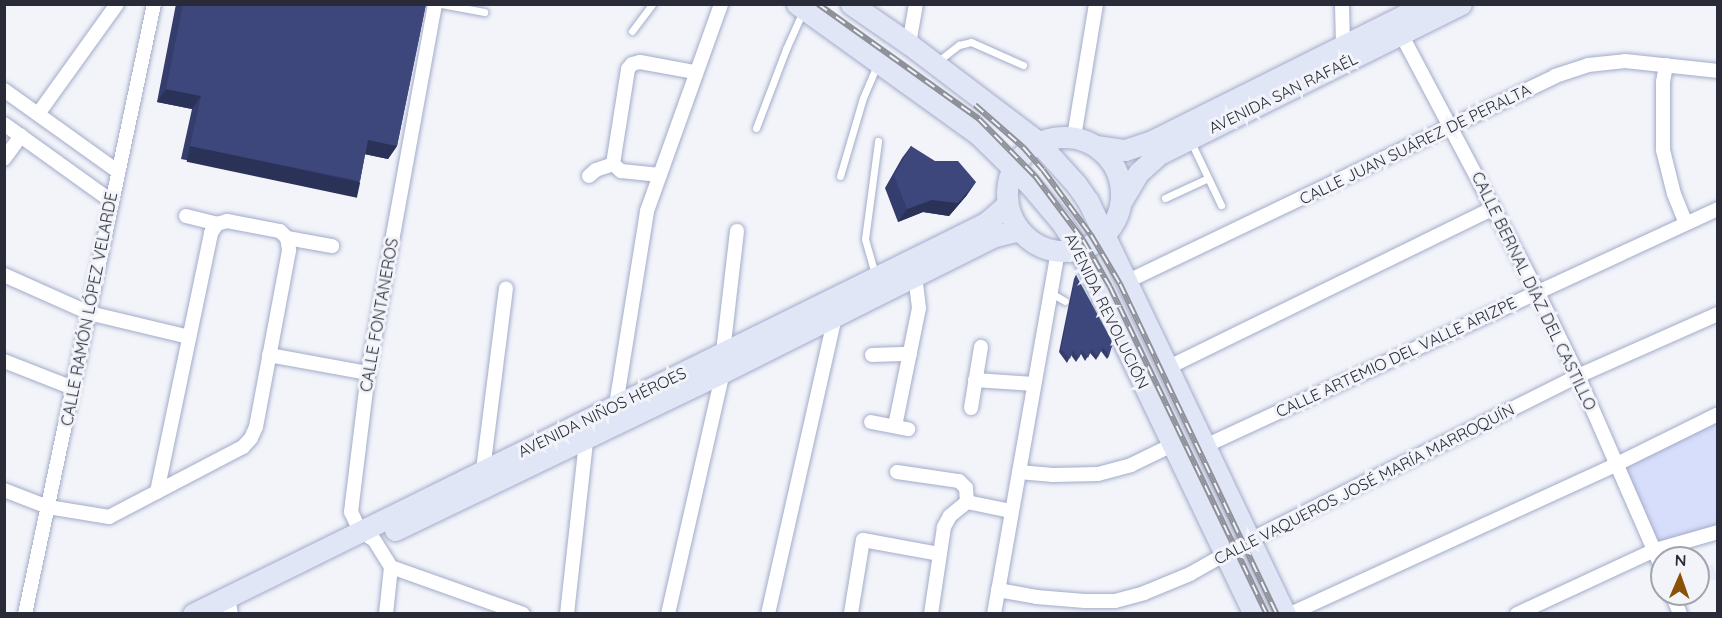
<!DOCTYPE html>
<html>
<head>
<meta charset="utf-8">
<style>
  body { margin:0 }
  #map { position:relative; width:1722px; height:618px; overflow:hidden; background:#f2f4fa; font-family:Quicksand,sans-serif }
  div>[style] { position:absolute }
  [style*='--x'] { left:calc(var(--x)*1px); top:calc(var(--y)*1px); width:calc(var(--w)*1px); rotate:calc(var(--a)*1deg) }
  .built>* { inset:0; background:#e6eafa }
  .green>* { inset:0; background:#d7defb }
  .roads { filter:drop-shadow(0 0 2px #a3abc9) drop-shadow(0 0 2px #a3abc9) }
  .lane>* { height:7px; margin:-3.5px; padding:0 3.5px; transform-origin:3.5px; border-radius:3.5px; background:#fff }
  .street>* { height:14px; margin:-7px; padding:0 7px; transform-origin:7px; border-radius:7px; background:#fff }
  .primary>* { height:21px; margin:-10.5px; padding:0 10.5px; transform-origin:10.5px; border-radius:10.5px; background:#e1e6f7 }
  .primary>.ring { margin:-10.5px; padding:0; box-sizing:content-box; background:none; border:21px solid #e1e6f7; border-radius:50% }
  .rail>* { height:6px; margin-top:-3px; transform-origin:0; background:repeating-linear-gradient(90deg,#f2f4fa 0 11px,#8e919a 0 22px); box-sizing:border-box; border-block:2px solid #8e919a }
  .wall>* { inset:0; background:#343d6b }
  .shaded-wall>* { inset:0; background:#2b3257; transform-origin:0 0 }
  .building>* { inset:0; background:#3d477c }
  span { translate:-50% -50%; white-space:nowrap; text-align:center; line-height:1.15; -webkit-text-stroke:6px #f2f4fa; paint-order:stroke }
  .street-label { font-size:16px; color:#292c38 }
  .frame { position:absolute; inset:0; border:6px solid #292c38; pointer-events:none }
  .north { position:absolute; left:1650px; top:546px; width:60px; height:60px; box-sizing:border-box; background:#f2f4fa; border:2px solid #a2a4ac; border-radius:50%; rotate:2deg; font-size:16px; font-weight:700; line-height:24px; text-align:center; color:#292c38 }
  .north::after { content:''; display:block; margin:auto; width:21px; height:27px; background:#8a5107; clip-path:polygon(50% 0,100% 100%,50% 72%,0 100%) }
</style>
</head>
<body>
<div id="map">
  <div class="built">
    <i style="clip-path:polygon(1713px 564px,1717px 579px,1698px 584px,1698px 570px)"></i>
  </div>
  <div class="green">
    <i style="clip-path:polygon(1717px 420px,1717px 530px,1656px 544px,1622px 466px)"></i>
  </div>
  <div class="roads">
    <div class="lane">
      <i style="--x:441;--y:4;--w:44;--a:10.5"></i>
      <i style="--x:632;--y:31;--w:34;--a:-53"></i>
      <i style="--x:937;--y:62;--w:28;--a:-38"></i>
      <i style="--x:959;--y:45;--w:12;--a:-14"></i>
      <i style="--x:971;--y:42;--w:57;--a:23.9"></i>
      <i style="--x:756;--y:128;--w:85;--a:-69.2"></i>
      <i style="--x:786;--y:49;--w:42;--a:-65.9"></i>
      <i style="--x:1191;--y:142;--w:70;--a:64.5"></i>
      <i style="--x:840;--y:176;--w:81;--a:-73.6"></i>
      <i style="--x:863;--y:98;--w:36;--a:-67"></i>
      <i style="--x:1165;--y:198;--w:47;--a:-24.9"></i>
      <i style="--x:875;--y:274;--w:36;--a:-106"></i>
      <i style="--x:865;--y:239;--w:99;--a:-82.4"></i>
      <i style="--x:1051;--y:293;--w:16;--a:30"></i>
    </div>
    <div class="street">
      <i style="--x:1342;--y:4;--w:42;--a:88.6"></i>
      <i style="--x:1397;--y:30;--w:6;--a:45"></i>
      <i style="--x:1401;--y:34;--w:291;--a:62.1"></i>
      <i style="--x:1537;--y:291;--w:94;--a:64.2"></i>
      <i style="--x:1578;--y:376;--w:210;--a:66.4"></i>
      <i style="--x:909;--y:44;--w:41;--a:-80.1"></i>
      <i style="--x:1666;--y:65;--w:17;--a:100"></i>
      <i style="--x:1663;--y:82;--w:68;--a:90"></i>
      <i style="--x:1663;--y:150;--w:45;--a:76"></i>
      <i style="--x:1674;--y:194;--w:29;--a:68"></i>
      <i style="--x:4;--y:90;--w:139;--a:35.6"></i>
      <i style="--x:38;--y:114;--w:135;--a:-54.3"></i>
      <i style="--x:4;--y:124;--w:132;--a:35.7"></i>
      <i style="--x:1074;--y:137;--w:135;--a:-80.6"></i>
      <i style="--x:4;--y:159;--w:29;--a:-54"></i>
      <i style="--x:613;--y:164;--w:96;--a:-81"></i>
      <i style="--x:628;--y:69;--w:6;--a:-51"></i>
      <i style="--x:632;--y:64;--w:8;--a:-14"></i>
      <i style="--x:640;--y:62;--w:56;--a:10.3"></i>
      <i style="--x:613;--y:164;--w:11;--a:41"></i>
      <i style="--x:621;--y:171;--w:39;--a:6"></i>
      <i style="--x:589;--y:176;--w:9;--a:-41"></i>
      <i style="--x:596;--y:170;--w:18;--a:-19"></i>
      <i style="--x:186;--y:216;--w:32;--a:14"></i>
      <i style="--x:217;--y:224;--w:10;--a:-17"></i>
      <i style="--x:227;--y:221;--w:54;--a:10.7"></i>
      <i style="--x:280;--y:231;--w:10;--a:45"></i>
      <i style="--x:287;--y:238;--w:46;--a:10.1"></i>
      <i style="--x:4;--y:275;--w:93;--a:24.1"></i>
      <i style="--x:89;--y:313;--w:103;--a:13.5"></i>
      <i style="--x:1126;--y:282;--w:476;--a:-25.6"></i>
      <i style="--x:1555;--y:76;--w:35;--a:-18"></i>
      <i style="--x:1588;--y:65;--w:37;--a:-6"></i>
      <i style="--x:1625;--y:61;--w:94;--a:6.1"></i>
      <i style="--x:723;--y:352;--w:122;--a:-83.4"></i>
      <i style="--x:269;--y:355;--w:101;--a:10.3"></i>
      <i style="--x:872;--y:355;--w:38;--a:-2"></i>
      <i style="--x:4;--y:361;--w:74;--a:21.4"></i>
      <i style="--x:1167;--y:368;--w:364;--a:-26.1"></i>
      <i style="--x:975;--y:380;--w:59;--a:3.9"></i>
      <i style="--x:616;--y:405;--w:196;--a:-80.9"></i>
      <i style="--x:647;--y:211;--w:220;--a:-70.3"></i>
      <i style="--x:971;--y:408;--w:62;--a:-80.7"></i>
      <i style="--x:871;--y:422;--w:38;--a:11"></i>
      <i style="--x:895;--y:426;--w:120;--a:-78.5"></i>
      <i style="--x:919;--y:308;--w:32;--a:-97"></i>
      <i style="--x:1205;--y:446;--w:565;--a:-24.8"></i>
      <i style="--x:483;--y:470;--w:183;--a:-82.8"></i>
      <i style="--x:897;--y:472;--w:63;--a:8.3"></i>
      <i style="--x:959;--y:481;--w:10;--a:45"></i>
      <i style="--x:966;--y:488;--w:14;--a:86"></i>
      <i style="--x:967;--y:502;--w:22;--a:141"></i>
      <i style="--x:950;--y:516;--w:13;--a:119"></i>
      <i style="--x:944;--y:527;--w:88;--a:98.5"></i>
      <i style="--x:1019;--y:472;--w:34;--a:5"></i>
      <i style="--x:1053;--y:475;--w:45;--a:-1.3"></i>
      <i style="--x:1098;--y:474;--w:34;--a:-15"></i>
      <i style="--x:1131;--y:465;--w:46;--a:-26"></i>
      <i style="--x:4;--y:490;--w:47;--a:21.1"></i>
      <i style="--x:48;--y:507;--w:62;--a:9.3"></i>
      <i style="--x:109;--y:517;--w:151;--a:-27.6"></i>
      <i style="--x:243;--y:447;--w:12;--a:-48"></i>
      <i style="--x:251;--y:438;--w:12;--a:-66"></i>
      <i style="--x:256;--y:427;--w:180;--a:-79.4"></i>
      <i style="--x:289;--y:250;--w:12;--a:-99"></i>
      <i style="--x:157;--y:492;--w:265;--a:-78.2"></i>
      <i style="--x:211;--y:233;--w:11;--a:-56"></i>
      <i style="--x:967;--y:502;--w:45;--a:11.6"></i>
      <i style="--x:391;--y:567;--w:140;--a:19.6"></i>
      <i style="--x:998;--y:590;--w:39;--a:10"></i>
      <i style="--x:1036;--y:597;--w:49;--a:4.7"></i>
      <i style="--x:1085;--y:601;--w:30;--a:0"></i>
      <i style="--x:1115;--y:601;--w:30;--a:-15"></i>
      <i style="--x:1144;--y:593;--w:50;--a:-22.4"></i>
      <i style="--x:1190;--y:574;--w:69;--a:-29.5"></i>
      <i style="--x:1250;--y:540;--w:367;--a:-26.6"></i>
      <i style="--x:1578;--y:376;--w:153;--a:-23.9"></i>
      <i style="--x:1672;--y:594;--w:22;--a:68"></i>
      <i style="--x:228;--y:596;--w:18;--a:81"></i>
      <i style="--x:851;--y:613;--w:74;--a:-80.7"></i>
      <i style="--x:863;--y:540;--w:77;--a:10.4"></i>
      <i style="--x:25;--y:614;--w:623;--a:-78.06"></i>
      <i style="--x:386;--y:614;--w:47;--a:-83.9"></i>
      <i style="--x:391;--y:567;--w:32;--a:-122"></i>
      <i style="--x:374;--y:540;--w:17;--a:-147"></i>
      <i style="--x:360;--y:531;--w:21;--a:-115"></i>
      <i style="--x:351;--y:512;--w:140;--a:-83"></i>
      <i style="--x:368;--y:373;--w:375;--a:-79.7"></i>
      <i style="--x:567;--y:614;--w:182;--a:-83.7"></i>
      <i style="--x:668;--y:614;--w:248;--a:-77.2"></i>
      <i style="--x:768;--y:614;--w:305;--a:-77.3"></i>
      <i style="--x:994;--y:614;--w:369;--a:-80"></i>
      <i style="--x:1290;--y:614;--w:360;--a:-24.6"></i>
      <i style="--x:1617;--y:464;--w:113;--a:-26.3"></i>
      <i style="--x:1517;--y:614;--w:152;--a:-24.9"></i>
      <i style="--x:1655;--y:550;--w:66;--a:-15.9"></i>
    </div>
    <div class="primary">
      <i style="--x:797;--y:4;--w:224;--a:35.7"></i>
      <i style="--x:979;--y:135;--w:71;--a:44.4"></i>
      <i style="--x:1030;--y:185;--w:50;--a:49.9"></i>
      <i style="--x:1062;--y:223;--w:31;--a:57"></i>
      <i style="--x:1079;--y:249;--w:405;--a:64.4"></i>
      <i style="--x:851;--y:4;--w:70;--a:34.6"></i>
      <i style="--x:909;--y:44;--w:162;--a:37.2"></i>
      <i style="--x:1038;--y:142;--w:57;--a:47.9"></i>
      <i style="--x:1076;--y:184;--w:21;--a:55"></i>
      <i style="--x:1088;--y:201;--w:458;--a:64.5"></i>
      <i class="ring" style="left:1007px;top:137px;width:93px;height:93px"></i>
      <i style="--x:1096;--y:146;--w:29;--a:8"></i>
      <i style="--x:1125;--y:150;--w:28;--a:-18"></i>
      <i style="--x:1152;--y:141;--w:307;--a:-26.5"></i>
      <i style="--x:1122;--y:200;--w:31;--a:-59"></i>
      <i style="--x:1138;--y:173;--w:28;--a:-42"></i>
      <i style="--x:1159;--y:154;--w:337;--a:-26.4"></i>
      <i style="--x:395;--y:530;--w:364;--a:-25.7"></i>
      <i style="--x:723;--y:372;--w:304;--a:-26.6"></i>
      <i style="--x:995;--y:236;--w:25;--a:-14"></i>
      <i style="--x:193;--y:614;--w:884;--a:-26.25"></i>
      <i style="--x:986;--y:223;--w:28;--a:-41"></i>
    </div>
  </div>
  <div class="rail">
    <i style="--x:818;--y:4;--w:198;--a:35.5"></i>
    <i style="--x:979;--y:119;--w:80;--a:45.5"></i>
    <i style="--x:1035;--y:176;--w:80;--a:53.1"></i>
    <i style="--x:1083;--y:240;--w:54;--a:60.1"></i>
    <i style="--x:1110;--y:287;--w:363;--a:64.4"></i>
    <i style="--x:975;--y:105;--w:64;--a:41.2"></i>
    <i style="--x:1023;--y:147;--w:30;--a:49"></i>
    <i style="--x:1043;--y:170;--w:81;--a:53.6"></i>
    <i style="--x:1091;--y:235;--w:57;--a:59.4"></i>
    <i style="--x:1120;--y:284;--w:365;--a:64.6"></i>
  </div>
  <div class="wall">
    <i style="clip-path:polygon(176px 4px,426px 4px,397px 146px,388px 159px,365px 154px,360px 181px,351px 193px,181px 159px,192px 109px,157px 102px)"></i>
    <i style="clip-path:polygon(911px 146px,967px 195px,949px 216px,923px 212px,898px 222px,885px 188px,902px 158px)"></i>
    <i style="clip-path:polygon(1076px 275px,1109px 356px,1107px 359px,1101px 351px,1096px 360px,1090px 353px,1085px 361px,1081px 354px,1076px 362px,1071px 355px,1067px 363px,1059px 352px,1074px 279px)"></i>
  </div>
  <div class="shaded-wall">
    <i style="clip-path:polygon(166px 89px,201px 96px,192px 109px,157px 102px)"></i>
    <i style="clip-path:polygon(368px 140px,397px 146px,388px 159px,359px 153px)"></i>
    <i style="left:190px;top:146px;width:174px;height:16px;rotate:12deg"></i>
    <i style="clip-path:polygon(976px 182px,967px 195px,949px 216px,923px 212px,898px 222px,907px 209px)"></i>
  </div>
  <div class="building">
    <i style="clip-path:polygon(183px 4px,426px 4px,397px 146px,368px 140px,360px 181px,190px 146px,201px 96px,166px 89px)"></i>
    <i style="clip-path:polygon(911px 146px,935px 161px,958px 161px,976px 182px,958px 203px,932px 200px,907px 209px,894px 176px)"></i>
    <i style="clip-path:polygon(1076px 275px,1113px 343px,1109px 356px,1103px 347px,1098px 357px,1092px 349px,1088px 358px,1082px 350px,1079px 358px,1073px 350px,1070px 359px,1061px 349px)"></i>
  </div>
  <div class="street-label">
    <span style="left:1283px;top:93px;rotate:-26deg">AVENIDA SAN RAFAÉL</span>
    <span style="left:1415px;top:144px;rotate:-26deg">CALLE JUAN SUÁREZ DE PERALTA</span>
    <span style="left:1534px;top:291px;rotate:64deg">CALLE BERNAL DÍAZ DEL CASTILLO</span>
    <span style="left:89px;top:309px;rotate:-79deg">CALLE RAMÓN LÓPEZ VELARDE</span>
    <span style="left:1107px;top:311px;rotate:64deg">AVENIDA REVOLUCIÓN</span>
    <span style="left:379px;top:315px;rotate:-80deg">CALLE FONTANEROS</span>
    <span style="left:1396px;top:357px;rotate:-25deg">CALLE ARTEMIO DEL VALLE ARIZPE</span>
    <span style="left:602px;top:412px;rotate:-26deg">AVENIDA NIÑOS HÉROES</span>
    <span style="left:1364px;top:484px;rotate:-27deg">CALLE VAQUEROS JOSÉ MARÍA MARROQUÍN</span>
  </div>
  <div class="frame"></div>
  <div class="north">N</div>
</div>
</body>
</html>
